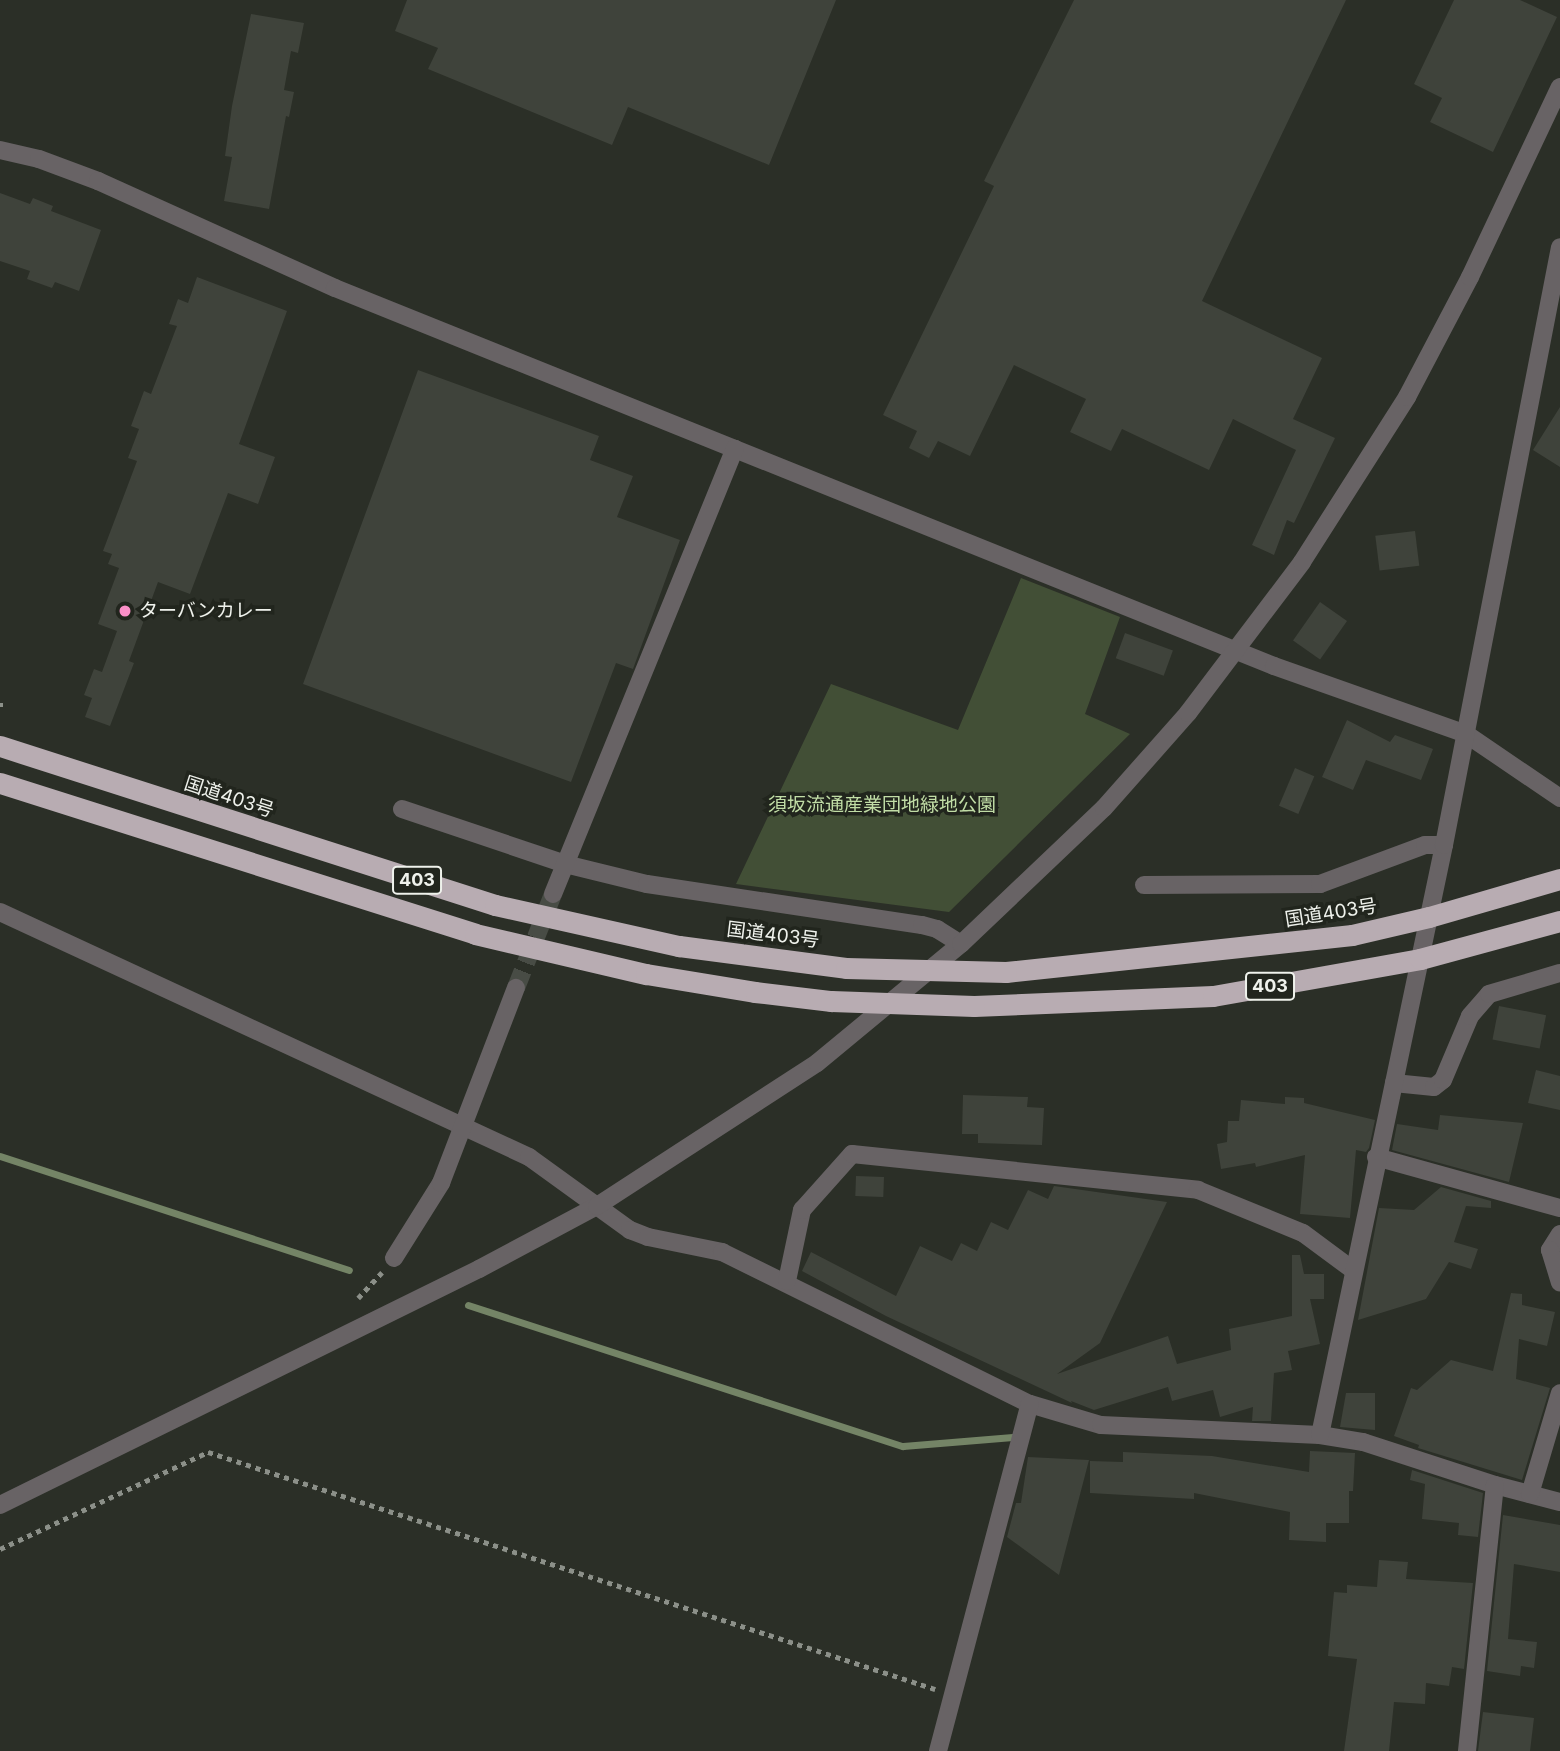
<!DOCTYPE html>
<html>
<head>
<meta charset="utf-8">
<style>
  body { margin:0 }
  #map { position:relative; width:1560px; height:1751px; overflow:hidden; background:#2b2f27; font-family:Inter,"Noto Sans JP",sans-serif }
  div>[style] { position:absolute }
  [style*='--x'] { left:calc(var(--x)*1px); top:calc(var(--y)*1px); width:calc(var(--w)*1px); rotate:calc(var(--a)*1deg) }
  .green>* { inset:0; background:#424f36 }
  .stream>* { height:7px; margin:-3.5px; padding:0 3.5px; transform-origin:3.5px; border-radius:3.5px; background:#748466 }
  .building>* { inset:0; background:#3f433b; transform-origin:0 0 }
  .minor-tunnel>* { height:18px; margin-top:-9px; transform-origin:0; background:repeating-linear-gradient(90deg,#484c45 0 18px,transparent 0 27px) }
  .path>* { height:4.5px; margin-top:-2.25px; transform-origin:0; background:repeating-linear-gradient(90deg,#8c9089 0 5px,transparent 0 10px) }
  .minor>* { height:18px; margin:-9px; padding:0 9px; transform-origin:9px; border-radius:9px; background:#686365 }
  .highway>* { height:21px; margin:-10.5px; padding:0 10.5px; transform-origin:10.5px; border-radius:10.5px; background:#b8acb2 }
  .highway-bridge>* { height:21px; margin:-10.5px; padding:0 10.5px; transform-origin:10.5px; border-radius:10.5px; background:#b8acb2 }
  .dots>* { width:19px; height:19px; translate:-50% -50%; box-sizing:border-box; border:4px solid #21251d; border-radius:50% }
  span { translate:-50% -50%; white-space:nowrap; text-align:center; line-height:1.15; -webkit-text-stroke:7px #21251d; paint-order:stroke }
  .shield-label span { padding:2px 5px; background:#21251d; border:2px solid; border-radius:5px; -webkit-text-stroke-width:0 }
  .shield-label { font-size:18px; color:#eff2ec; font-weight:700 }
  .poi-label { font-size:19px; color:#eff2ec }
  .left { translate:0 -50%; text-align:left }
  .street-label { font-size:19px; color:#eff2ec }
  .park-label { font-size:19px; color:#c1dda6 }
</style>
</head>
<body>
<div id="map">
  <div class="green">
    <i style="clip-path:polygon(1021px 578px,1120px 617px,1085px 714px,1130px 734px,949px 912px,736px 884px,831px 684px,958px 730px)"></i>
  </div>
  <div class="stream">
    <i style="--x:0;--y:1156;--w:367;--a:18.1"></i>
    <i style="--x:468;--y:1305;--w:457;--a:18"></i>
    <i style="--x:903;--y:1446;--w:110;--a:-4.7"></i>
  </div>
  <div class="building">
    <i style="clip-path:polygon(407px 0,836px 0,769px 165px,628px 107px,612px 145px,428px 69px,438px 48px,395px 31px)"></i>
    <i style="clip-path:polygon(1074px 0,1346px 0,1202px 301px,1322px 358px,1293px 419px,1335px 438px,1294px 523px,1287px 520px,1274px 555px,1252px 545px,1296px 450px,1233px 419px,1209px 470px,1122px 429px,1111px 451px,1070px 432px,1086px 399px,1014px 365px,970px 456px,938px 441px,929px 458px,909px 448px,917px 431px,883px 415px,994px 186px,984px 181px)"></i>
    <i style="clip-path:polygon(1454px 0,1520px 0,1557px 17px,1493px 152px,1430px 122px,1442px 98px,1414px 84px)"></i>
    <i style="clip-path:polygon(251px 14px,304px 23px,298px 53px,291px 51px,284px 90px,294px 92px,289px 117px,286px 116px,269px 209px,224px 201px,232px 157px,225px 156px,232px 106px)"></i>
    <i style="clip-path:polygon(0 193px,30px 204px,33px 198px,53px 206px,51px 211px,101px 230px,79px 291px,55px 282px,52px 288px,27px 279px,30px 271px,0 261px)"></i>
    <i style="clip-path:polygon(197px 277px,287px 311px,239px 444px,275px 457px,258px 504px,228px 493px,190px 594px,158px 582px,129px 661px,134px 663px,110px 726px,85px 717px,92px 698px,84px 695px,94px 669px,102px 672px,117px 631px,98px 624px,119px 568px,108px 564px,112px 554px,103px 551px,137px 461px,128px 458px,139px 429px,131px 426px,144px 391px,151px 394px,177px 326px,169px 324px,178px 299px,188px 303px)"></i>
    <i style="clip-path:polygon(418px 370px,599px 436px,590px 460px,633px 476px,617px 517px,680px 540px,633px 669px,616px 663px,571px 782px,303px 684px)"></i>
    <i style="clip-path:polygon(1560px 407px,1560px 467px,1533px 450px)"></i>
    <i style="left:1415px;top:531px;width:35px;height:40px;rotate:83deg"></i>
    <i style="left:1320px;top:602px;width:33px;height:47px;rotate:35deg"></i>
    <i style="left:1125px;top:633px;width:51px;height:27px;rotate:20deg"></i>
    <i style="clip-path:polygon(1347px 720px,1390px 742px,1395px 735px,1433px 749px,1421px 780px,1366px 760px,1353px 790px,1322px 777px)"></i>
    <i style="left:1295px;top:768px;width:21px;height:41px;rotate:23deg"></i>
    <i style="left:1499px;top:1006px;width:48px;height:34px;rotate:11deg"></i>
    <i style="clip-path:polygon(1536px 1070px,1560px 1076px,1560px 1110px,1528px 1103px)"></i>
    <i style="clip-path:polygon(963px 1095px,1028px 1097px,1027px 1107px,1044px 1108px,1042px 1145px,978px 1143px,978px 1134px,962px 1134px)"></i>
    <i style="clip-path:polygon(1285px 1097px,1304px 1098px,1304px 1103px,1375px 1120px,1369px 1148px,1366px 1152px,1356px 1150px,1350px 1218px,1300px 1214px,1305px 1155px,1256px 1167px,1255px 1163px,1221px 1169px,1217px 1144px,1227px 1142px,1228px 1121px,1239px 1121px,1241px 1100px,1285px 1104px)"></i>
    <i style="clip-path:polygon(1440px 1115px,1523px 1123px,1509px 1182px,1392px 1150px,1397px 1124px,1438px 1130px)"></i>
    <i style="left:856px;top:1176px;width:28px;height:20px;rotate:2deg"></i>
    <i style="clip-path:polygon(1054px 1186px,1167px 1202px,1100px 1343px,1057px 1374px,1168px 1336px,1177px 1364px,1231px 1350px,1229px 1329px,1292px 1316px,1292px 1255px,1300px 1255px,1304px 1274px,1324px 1274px,1324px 1299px,1310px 1299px,1320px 1344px,1288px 1351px,1292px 1370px,1274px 1373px,1271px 1421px,1252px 1421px,1253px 1407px,1220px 1417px,1213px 1390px,1172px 1401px,1168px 1387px,1094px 1410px,1071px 1401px,1072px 1403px,886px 1316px,802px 1271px,811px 1252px,896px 1296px,920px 1246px,952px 1261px,961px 1243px,977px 1251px,991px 1222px,1008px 1230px,1028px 1190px,1048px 1199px)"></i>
    <i style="clip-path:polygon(1441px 1187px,1491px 1201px,1491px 1208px,1466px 1206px,1454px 1242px,1478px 1249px,1471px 1269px,1449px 1262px,1426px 1299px,1358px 1320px,1379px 1208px,1414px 1210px)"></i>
    <i style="clip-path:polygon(1511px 1293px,1522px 1294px,1522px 1305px,1555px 1312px,1547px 1346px,1519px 1339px,1516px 1379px,1550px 1388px,1522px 1480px,1418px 1448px,1419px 1445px,1394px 1436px,1411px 1388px,1417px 1390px,1451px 1360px,1493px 1371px)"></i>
    <i style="clip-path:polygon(1346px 1393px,1375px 1393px,1375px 1430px,1340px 1427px)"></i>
    <i style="clip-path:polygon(1310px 1451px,1355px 1453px,1353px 1491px,1349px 1491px,1349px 1523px,1326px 1523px,1326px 1542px,1289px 1540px,1290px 1512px,1194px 1493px,1194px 1499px,1090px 1493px,1090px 1461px,1123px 1462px,1123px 1452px,1212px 1456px,1309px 1472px)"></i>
    <i style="clip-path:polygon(1028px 1457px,1089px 1460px,1059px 1575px,1007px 1537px,1016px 1503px,1021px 1503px)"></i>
    <i style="clip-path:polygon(1412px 1470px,1483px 1493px,1478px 1537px,1458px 1535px,1459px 1523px,1422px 1519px,1425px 1484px,1410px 1480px)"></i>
    <i style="clip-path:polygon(1503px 1515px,1560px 1525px,1560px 1572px,1514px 1564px,1508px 1639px,1537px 1642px,1534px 1668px,1521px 1666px,1520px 1676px,1487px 1671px)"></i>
    <i style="clip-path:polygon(1379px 1560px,1408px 1562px,1406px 1579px,1473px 1583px,1464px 1669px,1452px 1667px,1449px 1686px,1426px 1683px,1425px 1704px,1394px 1702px,1389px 1751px,1344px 1751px,1357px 1659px,1328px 1656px,1334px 1592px,1347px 1593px,1347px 1585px,1377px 1587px)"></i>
    <i style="clip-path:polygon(1483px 1712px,1534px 1718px,1530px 1751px,1478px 1751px)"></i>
  </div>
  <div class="minor-tunnel">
    <i style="--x:516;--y:988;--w:101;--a:-68.5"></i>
  </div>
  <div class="path">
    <i style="--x:0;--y:705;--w:3;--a:0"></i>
    <i style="--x:358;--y:1298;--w:35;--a:-47"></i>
    <i style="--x:0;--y:1549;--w:230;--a:-25"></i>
    <i style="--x:208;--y:1452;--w:765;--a:18.06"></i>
  </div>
  <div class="minor">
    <i style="--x:0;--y:150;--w:40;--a:13"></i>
    <i style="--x:39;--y:159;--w:63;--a:20.4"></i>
    <i style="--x:98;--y:181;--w:260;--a:24.3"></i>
    <i style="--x:335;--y:288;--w:1012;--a:21.93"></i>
    <i style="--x:1274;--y:666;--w:204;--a:19.5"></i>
    <i style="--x:1466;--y:734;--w:114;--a:34.2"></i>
    <i style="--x:402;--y:809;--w:172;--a:18.6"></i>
    <i style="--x:565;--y:864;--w:84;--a:13.7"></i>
    <i style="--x:647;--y:884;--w:278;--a:8.5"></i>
    <i style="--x:922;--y:925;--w:16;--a:15"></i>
    <i style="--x:937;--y:929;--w:28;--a:32"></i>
    <i style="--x:1144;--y:885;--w:176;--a:-0.3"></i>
    <i style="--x:1320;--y:884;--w:112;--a:-20.4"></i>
    <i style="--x:1425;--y:845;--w:19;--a:0"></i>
    <i style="--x:553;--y:894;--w:481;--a:-67.8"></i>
    <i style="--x:0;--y:912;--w:583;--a:24.85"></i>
    <i style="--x:529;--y:1157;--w:125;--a:35.9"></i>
    <i style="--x:630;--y:1230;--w:19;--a:21"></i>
    <i style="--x:648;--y:1237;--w:76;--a:11.5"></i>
    <i style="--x:722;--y:1252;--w:343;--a:26.3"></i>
    <i style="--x:1030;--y:1404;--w:74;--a:16.5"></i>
    <i style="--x:1101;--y:1425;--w:219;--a:2.6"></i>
    <i style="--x:1320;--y:1435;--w:44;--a:9.2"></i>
    <i style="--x:1363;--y:1442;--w:139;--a:18"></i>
    <i style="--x:1495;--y:1485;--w:67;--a:14.7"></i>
    <i style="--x:1394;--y:1083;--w:40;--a:5.7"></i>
    <i style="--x:1434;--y:1087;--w:11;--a:-38"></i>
    <i style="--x:1443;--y:1080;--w:69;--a:-67.1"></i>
    <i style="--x:1470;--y:1016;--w:29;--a:-49"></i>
    <i style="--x:1489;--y:994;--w:74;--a:-16.5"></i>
    <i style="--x:1376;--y:1157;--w:191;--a:15.5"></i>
    <i style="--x:1560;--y:1234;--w:19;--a:122"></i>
    <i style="--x:1550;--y:1250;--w:34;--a:73"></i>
    <i style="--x:394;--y:1258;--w:89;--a:-57.9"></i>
    <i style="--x:441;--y:1183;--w:209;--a:-69"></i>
    <i style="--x:787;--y:1281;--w:73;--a:-78.1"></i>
    <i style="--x:802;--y:1210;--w:75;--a:-48.2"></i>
    <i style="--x:852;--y:1154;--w:348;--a:5.9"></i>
    <i style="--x:1198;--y:1190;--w:113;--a:22.3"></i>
    <i style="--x:1303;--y:1233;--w:62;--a:36.5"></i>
    <i style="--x:1320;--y:1435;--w:603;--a:-78.13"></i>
    <i style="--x:1444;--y:845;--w:609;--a:-79.02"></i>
    <i style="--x:1530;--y:1494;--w:105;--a:-73.5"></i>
    <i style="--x:0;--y:1505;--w:534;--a:-26.23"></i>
    <i style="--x:479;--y:1269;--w:134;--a:-28.1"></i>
    <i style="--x:597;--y:1206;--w:262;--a:-33"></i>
    <i style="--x:817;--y:1063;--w:187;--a:-39.6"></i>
    <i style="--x:961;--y:944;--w:197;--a:-43.6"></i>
    <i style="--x:1104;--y:808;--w:127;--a:-48.5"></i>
    <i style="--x:1188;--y:713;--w:189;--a:-52.9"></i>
    <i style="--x:1302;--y:562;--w:196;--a:-57.5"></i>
    <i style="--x:1407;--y:397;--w:136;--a:-62.3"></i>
    <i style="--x:1470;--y:277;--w:210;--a:-64.7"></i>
    <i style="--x:938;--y:1751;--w:359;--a:-75.2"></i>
    <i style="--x:1467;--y:1751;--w:267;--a:-84"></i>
  </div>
  <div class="highway">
    <i style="--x:0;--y:746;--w:520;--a:17.81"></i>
    <i style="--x:495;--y:905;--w:189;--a:12.6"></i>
    <i style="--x:679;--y:946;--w:168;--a:7.5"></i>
    <i style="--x:0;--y:783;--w:498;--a:17.6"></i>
    <i style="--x:475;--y:934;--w:176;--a:13.2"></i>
    <i style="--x:646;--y:974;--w:110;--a:9.4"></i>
    <i style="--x:755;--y:992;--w:77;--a:6.8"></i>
    <i style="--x:1006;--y:972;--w:348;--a:-6.1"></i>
    <i style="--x:1352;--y:935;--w:79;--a:-13.2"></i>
    <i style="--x:1429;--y:917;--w:136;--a:-16.2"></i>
    <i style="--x:974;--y:1006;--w:239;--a:-2.4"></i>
    <i style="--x:1213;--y:996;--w:210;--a:-10.1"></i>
    <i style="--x:1420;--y:959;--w:145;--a:-15.2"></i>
  </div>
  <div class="highway-bridge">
    <i style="--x:846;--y:968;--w:160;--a:1.4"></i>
    <i style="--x:831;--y:1001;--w:143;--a:2"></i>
  </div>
  <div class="dots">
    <i style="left:125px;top:611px;background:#fa8fc7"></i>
  </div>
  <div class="shield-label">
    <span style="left:417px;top:880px">403</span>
    <span style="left:1270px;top:986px">403</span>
  </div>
  <div class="poi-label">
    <span class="left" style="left:139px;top:611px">ターバンカレー</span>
  </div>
  <div class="street-label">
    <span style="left:229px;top:797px;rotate:18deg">国道403号</span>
    <span style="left:1331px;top:913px;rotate:-9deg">国道403号</span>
    <span style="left:773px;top:935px;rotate:7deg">国道403号</span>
  </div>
  <div class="park-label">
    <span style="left:882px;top:805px">須坂流通産業団地緑地公園</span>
  </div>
</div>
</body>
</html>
